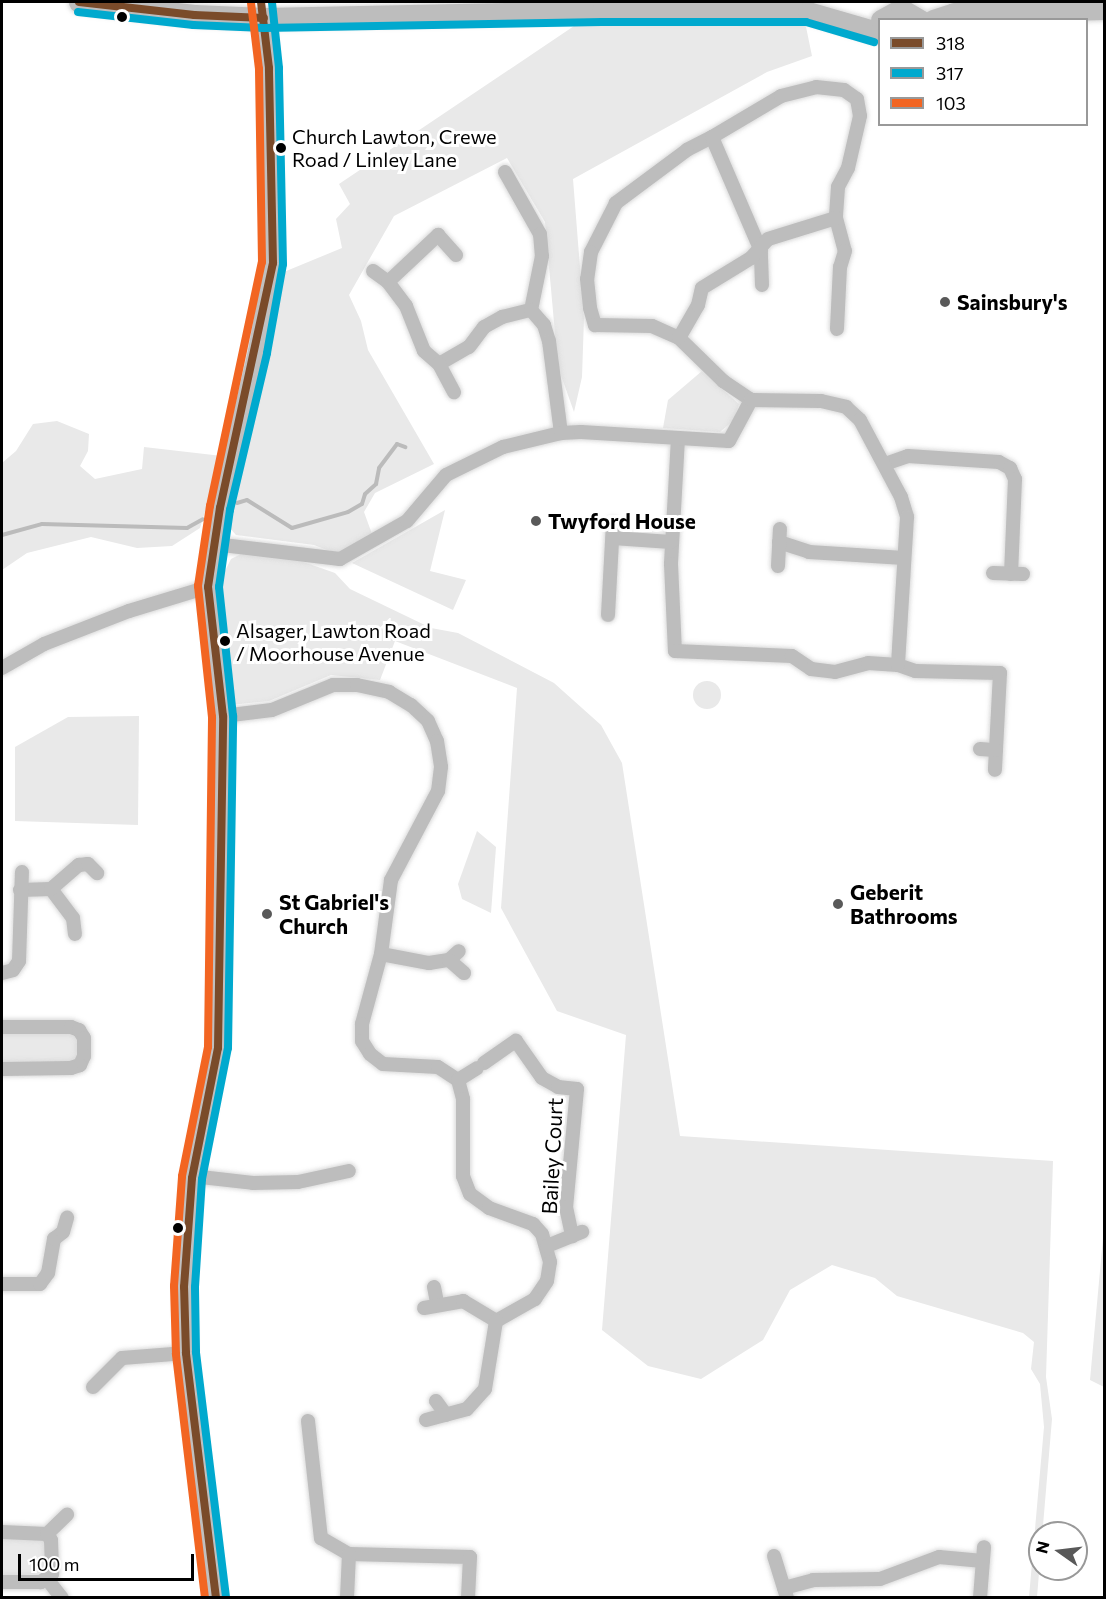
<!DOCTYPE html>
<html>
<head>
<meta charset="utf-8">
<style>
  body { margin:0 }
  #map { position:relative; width:1106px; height:1599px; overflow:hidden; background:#fff; font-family:Commissioner,sans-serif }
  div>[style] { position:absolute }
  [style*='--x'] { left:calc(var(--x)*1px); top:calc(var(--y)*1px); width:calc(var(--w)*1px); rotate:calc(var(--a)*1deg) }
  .green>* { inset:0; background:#e9e9e9 }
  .round { border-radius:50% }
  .stream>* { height:4px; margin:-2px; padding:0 2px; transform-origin:2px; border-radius:2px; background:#bbb }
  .roads { filter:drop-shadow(0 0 2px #dbdbdb) drop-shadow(0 0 2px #dbdbdb) }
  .minor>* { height:14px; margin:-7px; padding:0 7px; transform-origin:7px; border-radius:7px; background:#bdbdbd }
  .secondary>* { height:18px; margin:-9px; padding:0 9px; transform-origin:9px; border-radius:9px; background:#c0c0c0 }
  .primary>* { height:21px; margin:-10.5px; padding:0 10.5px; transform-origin:10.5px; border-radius:10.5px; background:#bdbdbd }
  .bus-1>* { height:8px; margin:-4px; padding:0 4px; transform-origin:4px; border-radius:4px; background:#7a4b2a }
  .bus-2>* { height:8px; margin:-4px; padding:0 4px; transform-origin:4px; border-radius:4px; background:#00a9ce }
  .bus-3>* { height:8px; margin:-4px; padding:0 4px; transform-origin:4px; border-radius:4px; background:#f26522 }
  .dots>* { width:16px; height:16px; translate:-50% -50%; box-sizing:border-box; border:3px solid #fff; border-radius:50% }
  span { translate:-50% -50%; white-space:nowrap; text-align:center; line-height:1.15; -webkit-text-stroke:6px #fff; paint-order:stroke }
  .bus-label { font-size:20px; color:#000 }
  .left { translate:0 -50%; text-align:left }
  .poi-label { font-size:21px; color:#000; font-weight:700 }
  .street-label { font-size:21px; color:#000 }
  .frame { position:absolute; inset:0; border:3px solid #000; pointer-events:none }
  .legend { position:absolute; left:878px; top:18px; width:210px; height:108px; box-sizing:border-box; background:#fff; border:2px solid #999; margin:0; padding:8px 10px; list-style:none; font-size:18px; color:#000 }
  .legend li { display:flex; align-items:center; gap:12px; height:30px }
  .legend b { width:30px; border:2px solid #999 }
  .north { position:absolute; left:1028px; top:1521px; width:60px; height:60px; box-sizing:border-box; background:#fff; border:2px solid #999; border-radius:50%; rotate:284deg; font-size:16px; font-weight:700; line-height:24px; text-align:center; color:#000 }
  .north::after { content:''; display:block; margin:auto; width:21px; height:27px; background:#595959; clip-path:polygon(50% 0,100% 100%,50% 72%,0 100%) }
  .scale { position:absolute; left:18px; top:1554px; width:176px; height:27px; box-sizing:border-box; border:3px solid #000; border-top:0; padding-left:8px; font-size:18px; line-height:21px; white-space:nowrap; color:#000; -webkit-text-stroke:4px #fff; paint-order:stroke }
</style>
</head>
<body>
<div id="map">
  <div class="green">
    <i style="clip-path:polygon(805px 22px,812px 56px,767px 72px,573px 179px,584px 318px,582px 377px,574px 412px,558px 367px,545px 222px,507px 158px,394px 216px,349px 295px,361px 321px,368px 350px,434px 464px,375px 493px,364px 512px,372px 534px,343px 556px,314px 545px,236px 535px,229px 527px,233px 488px,279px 274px,342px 248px,336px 219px,350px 204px,339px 184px,577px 24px)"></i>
    <i style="clip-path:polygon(702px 371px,739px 404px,734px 420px,720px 432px,663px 428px,668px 400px)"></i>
    <i style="clip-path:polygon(57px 421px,89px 434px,88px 451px,80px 466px,95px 479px,142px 469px,144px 447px,222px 456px,200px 528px,172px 546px,137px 548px,91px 537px,27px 553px,2px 570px,2px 463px,16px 451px,33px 424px)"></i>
    <i style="clip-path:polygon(445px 510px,430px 571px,466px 580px,453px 610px,352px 563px)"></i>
    <i style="clip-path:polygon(241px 554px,298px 560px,335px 573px,350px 589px,431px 628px,458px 633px,554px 683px,601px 725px,622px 763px,680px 1136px,1053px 1161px,1046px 1377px,1052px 1419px,1037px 1597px,1029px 1597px,1044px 1427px,1040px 1384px,1031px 1369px,1034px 1342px,1023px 1333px,897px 1296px,875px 1278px,832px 1265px,790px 1290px,763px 1340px,701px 1379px,648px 1366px,602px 1330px,626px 1035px,557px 1011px,501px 908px,517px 688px,395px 641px,380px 680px,331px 675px,269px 701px,230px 705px,218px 600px,224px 573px,231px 559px)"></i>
    <i class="round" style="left:693px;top:681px;width:28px;height:28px"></i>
    <i style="clip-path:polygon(139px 716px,138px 825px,15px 821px,15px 747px,68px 717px)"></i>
    <i style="clip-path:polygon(477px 831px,496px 847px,491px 913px,462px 899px,458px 884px)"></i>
    <i style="clip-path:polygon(70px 1030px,80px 1039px,77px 1062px,2px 1066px,2px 1031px)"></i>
    <i style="clip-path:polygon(1104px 1227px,1104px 1387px,1090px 1380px)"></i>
    <i style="clip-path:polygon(2px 1537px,44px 1538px,47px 1572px,2px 1578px)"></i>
  </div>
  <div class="stream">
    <i style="--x:237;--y:503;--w:10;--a:-17"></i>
    <i style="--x:247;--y:500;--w:53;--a:31.9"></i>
    <i style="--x:292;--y:528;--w:58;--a:-15.9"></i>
    <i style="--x:348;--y:512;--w:16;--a:-30"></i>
    <i style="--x:362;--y:504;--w:10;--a:-73"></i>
    <i style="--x:365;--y:494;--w:15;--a:-42"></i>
    <i style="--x:376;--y:484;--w:16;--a:-79"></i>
    <i style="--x:379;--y:468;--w:30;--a:-53"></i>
    <i style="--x:397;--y:444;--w:9;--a:21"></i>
    <i style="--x:2;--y:535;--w:41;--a:-15.4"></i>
    <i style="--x:42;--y:524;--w:145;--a:1.6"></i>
    <i style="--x:187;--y:528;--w:18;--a:-29"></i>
  </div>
  <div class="roads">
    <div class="minor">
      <i style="--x:712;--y:137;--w:28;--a:153"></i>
      <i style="--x:687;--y:150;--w:89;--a:143.3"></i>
      <i style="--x:616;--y:203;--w:55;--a:117"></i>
      <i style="--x:591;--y:252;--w:27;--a:98"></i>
      <i style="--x:587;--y:279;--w:29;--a:84"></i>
      <i style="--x:590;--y:308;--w:18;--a:74"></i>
      <i style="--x:595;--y:325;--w:57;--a:1"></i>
      <i style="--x:652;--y:326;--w:30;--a:24"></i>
      <i style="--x:679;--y:338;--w:62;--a:44.3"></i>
      <i style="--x:723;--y:381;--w:34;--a:34"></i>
      <i style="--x:505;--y:172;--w:71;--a:60.6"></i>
      <i style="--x:540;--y:234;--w:22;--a:85"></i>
      <i style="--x:542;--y:256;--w:55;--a:101.5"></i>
      <i style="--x:373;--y:271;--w:19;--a:36"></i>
      <i style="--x:388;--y:282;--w:30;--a:53"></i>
      <i style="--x:406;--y:306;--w:48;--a:68.2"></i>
      <i style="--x:424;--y:351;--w:20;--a:41"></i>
      <i style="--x:439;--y:364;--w:34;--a:-30"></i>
      <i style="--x:469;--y:347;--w:25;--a:-53"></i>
      <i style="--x:484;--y:327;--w:21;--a:-29"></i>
      <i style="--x:502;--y:317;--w:30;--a:-14"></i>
      <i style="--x:531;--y:310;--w:20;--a:49"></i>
      <i style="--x:544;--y:325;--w:17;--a:73"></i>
      <i style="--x:549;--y:341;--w:93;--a:82.6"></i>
      <i style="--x:388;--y:282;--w:69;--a:-43.2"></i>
      <i style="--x:438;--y:235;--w:27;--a:48"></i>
      <i style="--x:762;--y:285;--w:34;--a:-92"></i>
      <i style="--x:761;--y:251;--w:124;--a:-113.3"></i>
      <i style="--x:712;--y:137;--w:80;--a:-30.7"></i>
      <i style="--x:781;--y:96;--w:36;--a:-14"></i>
      <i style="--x:816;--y:87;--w:28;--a:6"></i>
      <i style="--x:844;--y:90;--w:16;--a:35"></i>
      <i style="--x:857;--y:99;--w:17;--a:80"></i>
      <i style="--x:860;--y:116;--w:53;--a:103"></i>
      <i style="--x:848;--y:168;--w:21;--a:118"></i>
      <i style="--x:838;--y:187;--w:31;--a:94"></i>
      <i style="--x:836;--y:218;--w:34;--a:75"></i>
      <i style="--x:845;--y:251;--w:17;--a:107"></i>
      <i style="--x:840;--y:267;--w:62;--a:92.8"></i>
      <i style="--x:679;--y:338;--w:38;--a:-60"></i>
      <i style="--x:698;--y:305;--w:17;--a:-77"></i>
      <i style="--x:702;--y:288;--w:57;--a:-31.5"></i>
      <i style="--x:751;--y:258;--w:25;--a:-48"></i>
      <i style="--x:768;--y:239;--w:71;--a:-17.2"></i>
      <i style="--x:439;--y:364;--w:32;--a:62"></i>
      <i style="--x:678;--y:438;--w:126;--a:93.2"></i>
      <i style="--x:671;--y:564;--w:87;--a:87.4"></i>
      <i style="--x:675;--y:651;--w:117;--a:2.4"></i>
      <i style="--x:792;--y:656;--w:23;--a:34"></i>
      <i style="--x:811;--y:669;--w:24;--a:7"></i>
      <i style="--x:835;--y:672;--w:34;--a:-15"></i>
      <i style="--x:868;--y:663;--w:30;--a:4"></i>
      <i style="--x:898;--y:665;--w:18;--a:19"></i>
      <i style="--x:915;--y:671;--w:85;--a:1.3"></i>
      <i style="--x:1000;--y:673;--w:97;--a:93"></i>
      <i style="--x:885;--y:464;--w:24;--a:-19"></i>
      <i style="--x:908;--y:456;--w:91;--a:3.8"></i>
      <i style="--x:999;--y:462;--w:13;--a:29"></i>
      <i style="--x:1010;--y:468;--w:12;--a:66"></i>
      <i style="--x:1015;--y:479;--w:95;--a:92.4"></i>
      <i style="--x:613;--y:538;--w:58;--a:3.9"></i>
      <i style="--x:779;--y:542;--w:32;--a:18"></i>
      <i style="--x:809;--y:552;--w:95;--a:3.6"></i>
      <i style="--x:214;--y:544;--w:127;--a:6.8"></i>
      <i style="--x:340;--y:559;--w:77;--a:-29.6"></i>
      <i style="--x:407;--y:521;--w:60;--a:-49.7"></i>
      <i style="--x:446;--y:475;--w:64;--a:-26.2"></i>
      <i style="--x:503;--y:447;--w:60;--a:-13.6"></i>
      <i style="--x:561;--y:433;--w:20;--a:-3"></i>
      <i style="--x:581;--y:432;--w:148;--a:3.5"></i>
      <i style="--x:729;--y:441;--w:47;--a:-61.8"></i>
      <i style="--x:751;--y:400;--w:70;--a:0.8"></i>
      <i style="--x:821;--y:401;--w:26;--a:13"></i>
      <i style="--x:846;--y:407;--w:19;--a:43"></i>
      <i style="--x:860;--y:420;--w:87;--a:62"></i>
      <i style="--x:901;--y:497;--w:21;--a:73"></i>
      <i style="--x:907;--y:517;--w:148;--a:93.5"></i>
      <i style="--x:778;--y:566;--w:37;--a:-87"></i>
      <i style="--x:993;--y:573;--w:30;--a:2"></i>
      <i style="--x:608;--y:615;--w:91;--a:-86.9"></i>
      <i style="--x:2;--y:668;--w:48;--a:-29.7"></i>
      <i style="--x:44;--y:644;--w:91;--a:-21.2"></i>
      <i style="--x:129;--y:611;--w:83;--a:-16.9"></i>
      <i style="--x:223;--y:716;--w:49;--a:-7"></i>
      <i style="--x:272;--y:710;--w:66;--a:-22.3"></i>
      <i style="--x:333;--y:685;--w:24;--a:0"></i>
      <i style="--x:357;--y:685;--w:33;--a:12"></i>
      <i style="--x:389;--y:692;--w:26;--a:31"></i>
      <i style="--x:411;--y:705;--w:23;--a:43"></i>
      <i style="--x:428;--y:721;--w:22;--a:66"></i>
      <i style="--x:437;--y:741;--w:26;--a:81"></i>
      <i style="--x:441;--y:767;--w:24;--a:97"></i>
      <i style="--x:438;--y:791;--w:101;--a:117.8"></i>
      <i style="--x:391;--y:880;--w:75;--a:97.7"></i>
      <i style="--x:381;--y:954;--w:73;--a:105.2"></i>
      <i style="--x:362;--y:1024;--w:17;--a:90"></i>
      <i style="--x:362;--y:1041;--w:15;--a:58"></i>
      <i style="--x:370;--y:1054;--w:16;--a:38"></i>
      <i style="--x:383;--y:1064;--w:55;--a:3.1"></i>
      <i style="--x:438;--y:1067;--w:24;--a:33"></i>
      <i style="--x:458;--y:1080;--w:20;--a:75"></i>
      <i style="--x:463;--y:1099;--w:77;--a:90"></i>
      <i style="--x:463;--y:1176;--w:19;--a:69"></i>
      <i style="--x:470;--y:1194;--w:24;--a:36"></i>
      <i style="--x:489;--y:1208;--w:47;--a:20"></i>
      <i style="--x:533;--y:1224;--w:13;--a:48"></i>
      <i style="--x:542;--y:1234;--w:29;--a:74"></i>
      <i style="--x:550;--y:1262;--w:19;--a:99"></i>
      <i style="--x:547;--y:1281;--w:22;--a:124"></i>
      <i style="--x:535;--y:1299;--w:45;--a:150.6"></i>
      <i style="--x:980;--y:749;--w:16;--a:4"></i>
      <i style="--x:51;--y:889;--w:36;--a:53"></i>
      <i style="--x:73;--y:918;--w:16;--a:83"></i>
      <i style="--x:20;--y:890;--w:31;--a:-2"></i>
      <i style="--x:51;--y:889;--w:37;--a:-41"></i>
      <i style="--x:79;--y:865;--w:9;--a:-6"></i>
      <i style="--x:88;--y:864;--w:13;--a:45"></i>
      <i style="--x:381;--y:954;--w:49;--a:10.6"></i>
      <i style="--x:429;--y:963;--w:20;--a:-9"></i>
      <i style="--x:449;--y:960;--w:13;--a:-42"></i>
      <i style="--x:449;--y:960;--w:20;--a:41"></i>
      <i style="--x:2;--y:973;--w:11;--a:-15"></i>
      <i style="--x:13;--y:970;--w:11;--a:-56"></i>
      <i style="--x:19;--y:961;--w:89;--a:-88.1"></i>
      <i style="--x:2;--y:1027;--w:69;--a:0"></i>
      <i style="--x:71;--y:1027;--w:9;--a:21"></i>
      <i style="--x:79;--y:1030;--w:9;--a:58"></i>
      <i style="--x:84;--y:1038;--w:18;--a:90"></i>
      <i style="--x:84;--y:1056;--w:10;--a:114"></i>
      <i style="--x:80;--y:1065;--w:9;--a:162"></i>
      <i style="--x:71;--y:1068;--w:69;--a:179.2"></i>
      <i style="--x:484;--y:1063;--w:39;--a:-35"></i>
      <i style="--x:516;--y:1041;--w:45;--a:54.9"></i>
      <i style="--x:542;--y:1078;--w:18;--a:29"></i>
      <i style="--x:558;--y:1087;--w:19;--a:6"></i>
      <i style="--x:577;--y:1089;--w:119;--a:95.3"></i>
      <i style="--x:566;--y:1207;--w:30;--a:78"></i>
      <i style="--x:458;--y:1080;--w:22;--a:-32"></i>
      <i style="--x:192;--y:1176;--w:61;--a:6.5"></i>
      <i style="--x:253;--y:1183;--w:45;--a:-1.3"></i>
      <i style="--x:298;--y:1182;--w:52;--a:-12.2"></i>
      <i style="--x:547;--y:1246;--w:38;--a:-22"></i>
      <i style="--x:2;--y:1284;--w:38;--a:0"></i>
      <i style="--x:40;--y:1284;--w:14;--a:-54"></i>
      <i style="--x:48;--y:1273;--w:35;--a:-80"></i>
      <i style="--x:54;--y:1239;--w:11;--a:-38"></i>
      <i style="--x:63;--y:1232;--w:15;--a:-74"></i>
      <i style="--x:434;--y:1287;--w:16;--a:79"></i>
      <i style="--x:424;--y:1308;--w:40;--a:-10"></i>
      <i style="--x:463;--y:1301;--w:39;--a:31"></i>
      <i style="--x:93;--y:1387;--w:41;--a:-45"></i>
      <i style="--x:122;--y:1358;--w:64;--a:-4.5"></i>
      <i style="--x:436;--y:1401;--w:17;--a:54"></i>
      <i style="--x:426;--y:1420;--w:42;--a:-15"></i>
      <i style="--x:467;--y:1409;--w:27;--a:-48"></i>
      <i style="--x:485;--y:1389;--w:69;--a:-80.8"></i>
      <i style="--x:308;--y:1421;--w:118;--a:83.7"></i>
      <i style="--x:321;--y:1538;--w:32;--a:30"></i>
      <i style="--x:349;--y:1554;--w:121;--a:1.4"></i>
      <i style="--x:470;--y:1557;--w:41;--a:92.8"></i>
      <i style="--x:2;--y:1532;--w:45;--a:2.5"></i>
      <i style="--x:47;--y:1534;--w:7;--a:56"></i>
      <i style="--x:51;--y:1540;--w:34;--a:88"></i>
      <i style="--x:52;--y:1574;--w:14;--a:144"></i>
      <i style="--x:41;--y:1582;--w:39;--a:180"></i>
      <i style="--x:47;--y:1534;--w:28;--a:-44"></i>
      <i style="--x:774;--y:1556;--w:44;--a:72.8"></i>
      <i style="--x:47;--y:1579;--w:24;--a:52"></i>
      <i style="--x:784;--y:1588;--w:30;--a:-15"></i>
      <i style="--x:813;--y:1580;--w:67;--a:-0.9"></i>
      <i style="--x:880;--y:1579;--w:63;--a:-20.4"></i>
      <i style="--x:939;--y:1557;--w:44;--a:5.2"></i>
      <i style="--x:347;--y:1598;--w:44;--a:-87.4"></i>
      <i style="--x:980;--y:1598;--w:51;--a:-85.5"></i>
    </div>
    <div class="secondary">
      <i style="--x:216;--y:1598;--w:247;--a:-97"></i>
      <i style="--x:186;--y:1353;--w:66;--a:-91.7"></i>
      <i style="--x:184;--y:1287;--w:109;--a:-85.8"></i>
      <i style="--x:192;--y:1178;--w:133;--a:-78.7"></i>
      <i style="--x:218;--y:1048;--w:332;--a:-89.1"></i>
      <i style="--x:223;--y:716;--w:130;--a:-96.6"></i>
      <i style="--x:208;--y:587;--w:80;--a:-81.4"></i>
      <i style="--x:220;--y:508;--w:161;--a:-76.7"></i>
      <i style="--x:257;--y:351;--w:89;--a:-79.7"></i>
      <i style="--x:273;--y:263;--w:195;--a:-91.2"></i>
      <i style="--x:269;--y:68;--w:50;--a:-95.7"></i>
    </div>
    <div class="primary">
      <i style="--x:79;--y:2;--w:116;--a:6.4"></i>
      <i style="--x:194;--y:15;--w:70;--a:2.5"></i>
      <i style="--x:264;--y:18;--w:338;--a:-1.2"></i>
      <i style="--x:602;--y:11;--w:206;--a:0.3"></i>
      <i style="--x:808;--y:12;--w:72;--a:16.2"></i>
      <i style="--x:881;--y:20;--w:23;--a:-29"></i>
      <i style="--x:901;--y:9;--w:22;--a:30"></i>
      <i style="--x:933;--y:20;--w:22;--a:-18"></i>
      <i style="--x:954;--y:13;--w:150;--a:-1.5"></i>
    </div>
  </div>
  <div class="bus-1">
    <i style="--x:79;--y:2;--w:116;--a:6.4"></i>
    <i style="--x:194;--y:15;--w:70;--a:2.5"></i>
    <i style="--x:216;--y:1598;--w:247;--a:-97"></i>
    <i style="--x:186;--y:1353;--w:66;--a:-91.7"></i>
    <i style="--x:184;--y:1287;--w:109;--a:-85.8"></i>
    <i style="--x:192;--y:1178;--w:133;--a:-78.7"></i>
    <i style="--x:218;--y:1048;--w:332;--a:-89.1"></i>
    <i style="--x:223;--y:716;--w:130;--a:-96.6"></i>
    <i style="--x:208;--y:587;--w:80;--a:-81.4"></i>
    <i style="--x:220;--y:508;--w:251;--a:-77.8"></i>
    <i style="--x:273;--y:263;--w:195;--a:-91.2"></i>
    <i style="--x:269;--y:68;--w:66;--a:-96.9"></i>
  </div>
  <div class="bus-2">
    <i style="--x:78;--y:12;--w:116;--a:6.4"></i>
    <i style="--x:193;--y:25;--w:71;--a:2.4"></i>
    <i style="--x:264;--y:28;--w:338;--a:-1"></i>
    <i style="--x:602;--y:22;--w:204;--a:0"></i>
    <i style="--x:806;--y:22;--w:71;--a:16.4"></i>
    <i style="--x:226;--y:1597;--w:247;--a:-97"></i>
    <i style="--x:196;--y:1352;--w:65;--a:-90.9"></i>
    <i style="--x:195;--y:1287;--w:108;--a:-86.3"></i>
    <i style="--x:202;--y:1179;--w:134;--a:-78.8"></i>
    <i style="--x:228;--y:1048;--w:332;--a:-89.1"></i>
    <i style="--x:233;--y:716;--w:130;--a:-96.2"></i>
    <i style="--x:219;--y:587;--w:78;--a:-81.9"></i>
    <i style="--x:230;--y:510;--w:161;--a:-76.7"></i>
    <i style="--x:267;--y:353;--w:90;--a:-79.8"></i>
    <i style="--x:283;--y:264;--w:196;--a:-91.2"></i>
    <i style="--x:279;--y:68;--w:66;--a:-96.1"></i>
  </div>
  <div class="bus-3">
    <i style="--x:205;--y:1598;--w:246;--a:-96.8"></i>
    <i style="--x:176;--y:1354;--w:68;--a:-91.7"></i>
    <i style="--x:174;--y:1286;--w:110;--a:-85.8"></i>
    <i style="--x:182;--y:1176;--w:132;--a:-78.6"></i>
    <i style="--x:208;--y:1047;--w:330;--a:-89.3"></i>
    <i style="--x:212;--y:717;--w:132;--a:-96.1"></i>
    <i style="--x:198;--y:586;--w:81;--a:-81.5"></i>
    <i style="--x:210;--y:506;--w:249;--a:-78"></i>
    <i style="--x:262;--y:262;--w:193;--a:-90.9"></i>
    <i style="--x:259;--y:69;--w:66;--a:-96.9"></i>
  </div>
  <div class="dots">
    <i style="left:122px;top:17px;background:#000"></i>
    <i style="left:281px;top:148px;background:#000"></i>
    <i style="left:945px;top:302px;background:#595959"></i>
    <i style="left:536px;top:521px;background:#595959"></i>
    <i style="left:225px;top:641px;background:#000"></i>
    <i style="left:838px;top:904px;background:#595959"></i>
    <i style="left:267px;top:914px;background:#595959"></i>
    <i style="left:178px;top:1228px;background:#000"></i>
  </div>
  <div class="bus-label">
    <span class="left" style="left:292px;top:148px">Church Lawton, Crewe<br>Road / Linley Lane</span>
    <span class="left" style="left:236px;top:642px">Alsager, Lawton Road<br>/ Moorhouse Avenue</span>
  </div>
  <div class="poi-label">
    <span class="left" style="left:957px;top:302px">Sainsbury's</span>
    <span class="left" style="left:548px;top:521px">Twyford House</span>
    <span class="left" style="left:850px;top:904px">Geberit<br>Bathrooms</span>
    <span class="left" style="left:279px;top:914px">St Gabriel's<br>Church</span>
  </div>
  <div class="street-label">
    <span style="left:552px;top:1156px;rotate:-87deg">Bailey Court</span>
  </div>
  <div class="frame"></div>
  <ul class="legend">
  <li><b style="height:8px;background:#7a4b2a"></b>318</li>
  <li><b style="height:8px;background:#00a9ce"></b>317</li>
  <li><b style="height:8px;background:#f26522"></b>103</li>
  </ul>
  <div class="north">N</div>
  <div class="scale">100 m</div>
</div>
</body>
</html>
